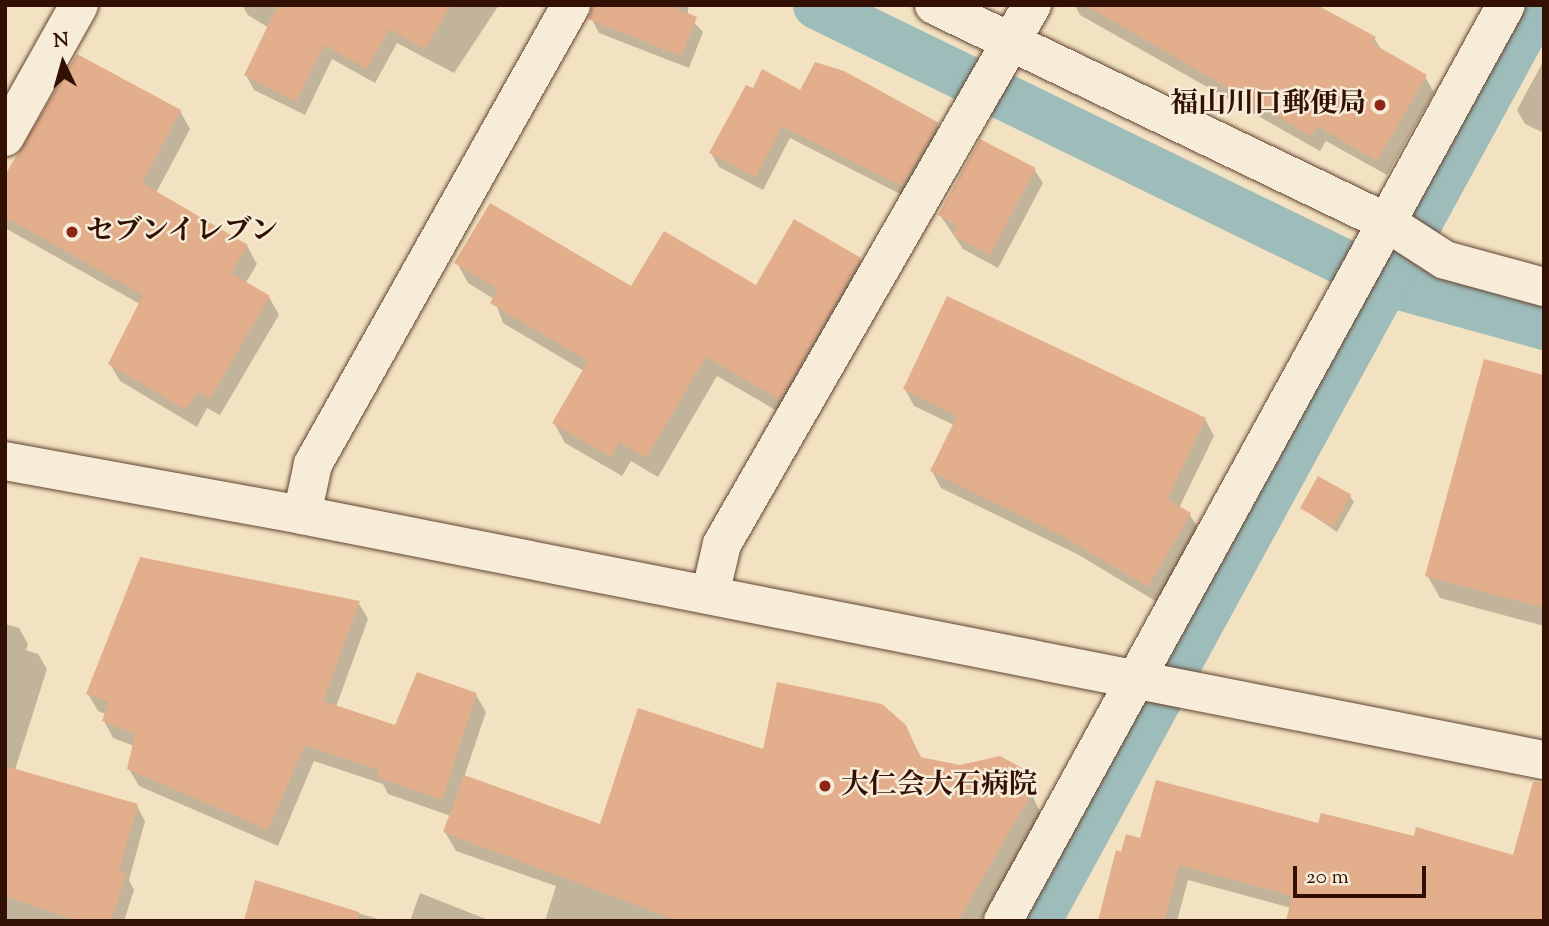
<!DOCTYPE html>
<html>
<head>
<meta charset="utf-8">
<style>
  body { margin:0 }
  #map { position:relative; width:1549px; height:926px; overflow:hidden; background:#f3e2c1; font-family:"Sorts Mill Goudy","Noto Serif JP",serif }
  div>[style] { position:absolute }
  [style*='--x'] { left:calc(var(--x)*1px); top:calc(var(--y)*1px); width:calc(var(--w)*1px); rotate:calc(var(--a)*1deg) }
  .shadow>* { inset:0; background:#0003 }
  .canal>* { height:47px; margin:-23.5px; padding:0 23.5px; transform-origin:23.5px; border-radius:23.5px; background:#9dbcba }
  .building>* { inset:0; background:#e2ae8c; transform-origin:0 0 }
  .roads { filter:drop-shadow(0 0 2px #624432) drop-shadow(0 0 2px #624432) }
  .minor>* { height:38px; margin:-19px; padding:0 19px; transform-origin:19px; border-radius:19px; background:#f7ecd7 }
  .dots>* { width:19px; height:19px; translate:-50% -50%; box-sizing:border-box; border:4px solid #f7ecd7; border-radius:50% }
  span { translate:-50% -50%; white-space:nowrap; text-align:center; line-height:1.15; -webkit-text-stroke:5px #f7ecd7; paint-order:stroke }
  .poi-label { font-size:28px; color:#321003; font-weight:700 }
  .right { translate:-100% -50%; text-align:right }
  .left { translate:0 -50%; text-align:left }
  .frame { position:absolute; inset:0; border:7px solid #321003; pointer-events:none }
  .north { position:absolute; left:28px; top:28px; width:70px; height:70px; -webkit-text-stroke:5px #f7ecd7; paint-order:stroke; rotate:355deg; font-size:19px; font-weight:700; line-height:28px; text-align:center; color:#321003 }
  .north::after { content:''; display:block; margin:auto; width:24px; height:32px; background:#321003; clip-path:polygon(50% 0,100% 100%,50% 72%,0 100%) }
  .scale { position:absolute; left:1293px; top:866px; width:133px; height:32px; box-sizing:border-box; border:4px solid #321003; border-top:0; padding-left:9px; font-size:21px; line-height:24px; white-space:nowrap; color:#321003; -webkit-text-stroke:5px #f7ecd7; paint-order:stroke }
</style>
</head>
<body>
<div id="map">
  <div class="shadow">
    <i style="clip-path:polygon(242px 5px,499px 5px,454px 73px,397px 43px,375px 83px,332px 59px,305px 115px,254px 90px,246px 75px,269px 28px,248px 15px)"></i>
    <i style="clip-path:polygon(600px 5px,688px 5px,688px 16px,703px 32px,689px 68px,599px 33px,592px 20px)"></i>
    <i style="clip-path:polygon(1075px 5px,1288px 5px,1374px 38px,1382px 51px,1425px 77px,1434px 92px,1387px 175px,1326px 141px,1320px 151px,1080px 15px)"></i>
    <i style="clip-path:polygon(1544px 60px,1544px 133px,1525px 124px,1517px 110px)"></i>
    <i style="clip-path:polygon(753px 90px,801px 92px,937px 125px,945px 138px,910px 199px,790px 138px,763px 190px,719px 167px,711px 153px)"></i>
    <i style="clip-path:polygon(180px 111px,190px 129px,156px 193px,247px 246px,257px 264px,245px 284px,269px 297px,279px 315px,220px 415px,207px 408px,197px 427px,120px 381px,110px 364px,140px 304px,5px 228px,5px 179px)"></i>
    <i style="clip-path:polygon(1034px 169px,1043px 183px,998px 268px,963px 249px,940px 215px)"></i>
    <i style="clip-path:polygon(860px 259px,871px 279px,791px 419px,717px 376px,658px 477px,631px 461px,622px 476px,565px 443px,554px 423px,584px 371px,503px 323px,494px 299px,468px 283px,457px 263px,632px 289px,757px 287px)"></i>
    <i style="clip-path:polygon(1544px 378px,1544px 626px,1440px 598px,1427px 575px)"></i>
    <i style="clip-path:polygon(905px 389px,1205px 419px,1214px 436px,1179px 508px,1190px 515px,1200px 531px,1157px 602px,1077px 554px,941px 488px,932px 471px,954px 425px,914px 406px)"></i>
    <i style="clip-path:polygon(1350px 496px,1354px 502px,1337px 532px,1302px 508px)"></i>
    <i style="clip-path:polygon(358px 602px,368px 619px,336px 707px,396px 727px,476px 695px,486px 712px,464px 777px,601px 826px,764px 751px,905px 726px,922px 759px,960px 767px,1020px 769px,1041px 814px,980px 921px,545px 921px,556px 886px,456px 851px,445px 832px,451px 816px,388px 794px,383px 784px,314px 761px,278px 846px,139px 786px,129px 769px,134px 746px,113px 738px,104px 721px,106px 714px,98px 711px,88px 694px)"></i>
    <i style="clip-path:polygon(5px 624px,19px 628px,28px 644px,26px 650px,38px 654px,47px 669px,15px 770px,137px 806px,145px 821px,129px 880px,134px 890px,124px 921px,5px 921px)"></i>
    <i style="clip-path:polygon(1319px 826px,1514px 857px,1544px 921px,1291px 908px,1188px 880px,1177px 921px,1100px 921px,1123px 854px,1141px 840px)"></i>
    <i style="clip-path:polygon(256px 883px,385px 921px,245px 921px)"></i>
    <i style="clip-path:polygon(420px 893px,491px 921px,410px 921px)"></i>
  </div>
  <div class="canal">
    <i style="--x:816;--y:5;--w:633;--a:25.96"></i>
    <i style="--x:1385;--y:282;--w:165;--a:15.5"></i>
    <i style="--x:1037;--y:921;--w:1044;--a:-61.37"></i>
  </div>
  <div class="building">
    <i style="clip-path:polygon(278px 5px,451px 5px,425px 49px,389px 29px,367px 69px,324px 45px,296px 102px,244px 75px)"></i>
    <i style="clip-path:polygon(593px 5px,668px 5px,697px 17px,681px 56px,588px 19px)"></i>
    <i style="clip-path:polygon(1085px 5px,1317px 5px,1376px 37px,1372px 43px,1427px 75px,1377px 161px,1317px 126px,1311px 136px)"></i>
    <i style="clip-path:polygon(77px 54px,181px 110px,142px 183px,248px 245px,231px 273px,270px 296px,210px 399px,197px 392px,186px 410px,108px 364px,143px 295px,5px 217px,5px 175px)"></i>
    <i style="clip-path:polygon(815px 62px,844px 71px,939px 123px,902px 186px,782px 126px,756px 177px,709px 153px,746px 85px,753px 88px,762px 69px,800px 90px)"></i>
    <i style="clip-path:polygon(980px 139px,1036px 168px,990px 255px,953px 235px,958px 226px,938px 215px)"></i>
    <i style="clip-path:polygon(490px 203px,631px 286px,664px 231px,756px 285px,794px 219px,861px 258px,780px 400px,706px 357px,646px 458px,619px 442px,611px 457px,552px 423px,588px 361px,490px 303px,498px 289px,454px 263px)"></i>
    <i style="clip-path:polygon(947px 296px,1206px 418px,1167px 499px,1191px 513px,1148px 587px,1066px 538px,930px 471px,957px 416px,903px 389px)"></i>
    <i style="clip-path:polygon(1484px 359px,1544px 375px,1544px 608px,1425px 576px)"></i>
    <i style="left:1318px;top:476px;width:38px;height:37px;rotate:29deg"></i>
    <i style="clip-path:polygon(140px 557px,360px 601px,323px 701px,395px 725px,417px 672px,477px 693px,442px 800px,377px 777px,379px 770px,305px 745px,268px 830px,127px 769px,135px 734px,102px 721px,109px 702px,86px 694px)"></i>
    <i style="clip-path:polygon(777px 682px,882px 704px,906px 725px,920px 757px,960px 765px,1000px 756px,1022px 768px,1031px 794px,958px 921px,678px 921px,443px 832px,464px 775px,600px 824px,638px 708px,763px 749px)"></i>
    <i style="clip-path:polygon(5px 766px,138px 804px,119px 871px,127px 874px,111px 921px,78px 921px,5px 896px)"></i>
    <i style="clip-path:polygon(1156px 780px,1318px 823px,1321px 813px,1414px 836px,1416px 827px,1513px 855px,1533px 782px,1544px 783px,1544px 921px,1286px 921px,1292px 896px,1179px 865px,1164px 921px,1098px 921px,1116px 850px,1121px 852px,1126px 834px,1140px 838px)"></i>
    <i style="clip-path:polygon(255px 880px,359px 912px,358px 921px,244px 921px)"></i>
  </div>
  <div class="roads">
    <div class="minor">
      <i style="--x:934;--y:5;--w:501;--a:25.65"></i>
      <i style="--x:1386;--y:222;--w:70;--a:32.8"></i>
      <i style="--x:1445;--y:260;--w:103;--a:15.3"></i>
      <i style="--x:5;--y:137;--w:151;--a:-60.7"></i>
      <i style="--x:5;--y:461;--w:302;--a:10.3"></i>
      <i style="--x:302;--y:515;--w:1266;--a:11.16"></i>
      <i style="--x:302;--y:515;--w:52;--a:-77.8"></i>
      <i style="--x:313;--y:464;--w:527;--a:-60.66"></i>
      <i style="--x:710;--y:595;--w:52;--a:-76.8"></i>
      <i style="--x:722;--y:544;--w:622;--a:-60.1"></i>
      <i style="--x:1003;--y:921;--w:1045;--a:-61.23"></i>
    </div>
  </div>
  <div class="dots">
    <i style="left:1380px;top:105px;background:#8f2418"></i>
    <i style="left:72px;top:232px;background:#8f2418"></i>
    <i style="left:825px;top:786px;background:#8f2418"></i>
  </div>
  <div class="poi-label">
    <span class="right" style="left:1366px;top:105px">福山川口郵便局</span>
    <span class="left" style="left:86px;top:232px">セブンイレブン</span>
    <span class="left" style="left:841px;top:786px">大仁会大石病院</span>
  </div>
  <div class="frame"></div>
  <div class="north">N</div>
  <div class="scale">20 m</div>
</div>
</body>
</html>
